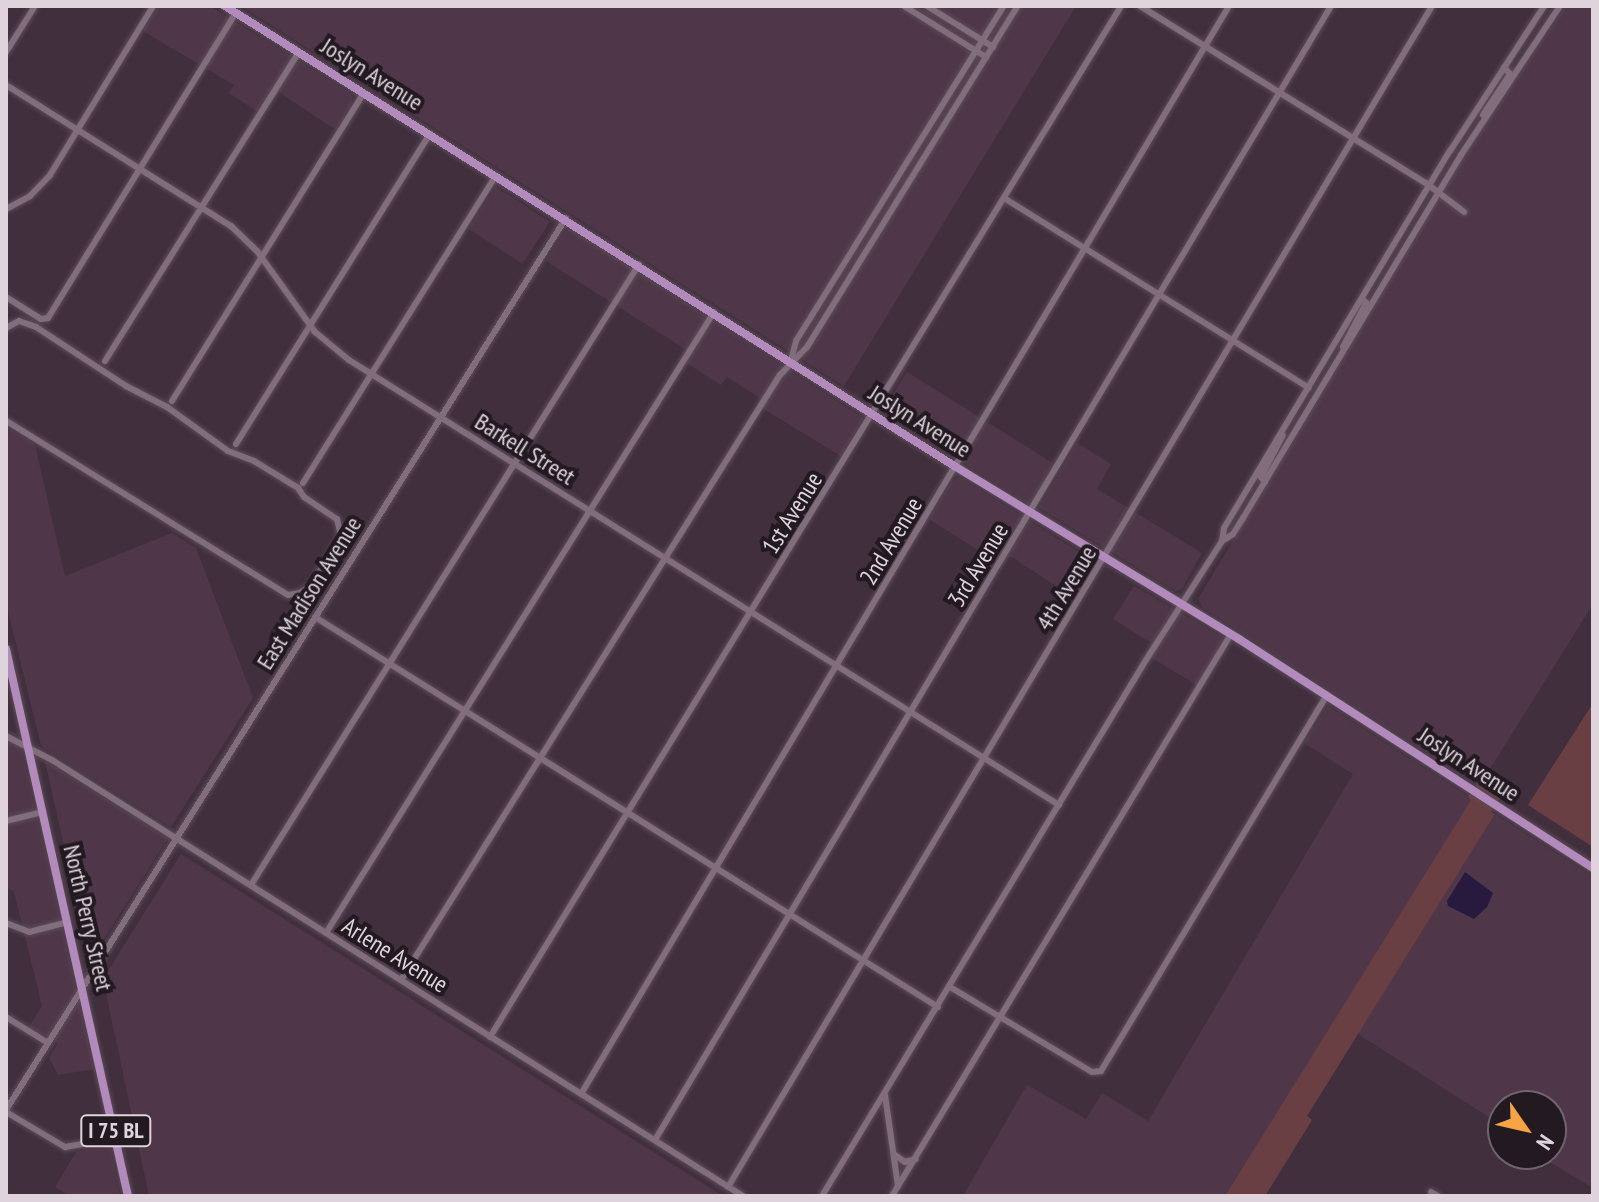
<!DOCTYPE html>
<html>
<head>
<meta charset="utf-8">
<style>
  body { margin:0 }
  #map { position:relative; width:1599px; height:1202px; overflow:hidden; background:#412f3d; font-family:"PT Sans Narrow",sans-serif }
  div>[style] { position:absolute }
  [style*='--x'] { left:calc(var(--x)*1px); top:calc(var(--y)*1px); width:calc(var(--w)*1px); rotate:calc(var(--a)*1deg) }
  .built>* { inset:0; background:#4f3749; transform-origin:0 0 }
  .green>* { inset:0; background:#6a3f44 }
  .water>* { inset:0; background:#271a3e }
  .roads { filter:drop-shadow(0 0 2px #5b4c58) drop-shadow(0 0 2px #5b4c58) }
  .minor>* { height:6px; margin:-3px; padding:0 3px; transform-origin:3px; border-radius:3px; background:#816d7c }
  .major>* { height:8px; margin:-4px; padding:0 4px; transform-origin:4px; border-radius:4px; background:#b28abb }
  span { translate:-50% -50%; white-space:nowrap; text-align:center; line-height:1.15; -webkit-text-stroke:8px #231a21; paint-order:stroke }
  .shield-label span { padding:2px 6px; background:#231a21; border:2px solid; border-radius:6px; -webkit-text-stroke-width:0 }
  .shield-label { font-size:22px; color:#dfd4dc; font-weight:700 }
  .street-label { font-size:24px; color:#dfd4dc }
  .frame { position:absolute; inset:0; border:8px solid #dfd4dc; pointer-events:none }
  .north { position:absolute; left:1487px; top:1090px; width:80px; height:80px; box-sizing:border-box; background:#231a21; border:2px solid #6e646c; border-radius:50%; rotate:124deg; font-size:22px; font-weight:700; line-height:32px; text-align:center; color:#dfd4dc }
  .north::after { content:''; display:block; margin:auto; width:28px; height:36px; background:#f5a345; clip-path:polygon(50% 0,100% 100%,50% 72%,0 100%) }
</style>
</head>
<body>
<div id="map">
  <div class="built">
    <i style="clip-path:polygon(158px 6px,210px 6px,353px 95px,352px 103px,336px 130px,279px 92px,263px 115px,229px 93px,234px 85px,143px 31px)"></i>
    <i style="clip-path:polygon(241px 6px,1076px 6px,844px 386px)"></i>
    <i style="clip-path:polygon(1566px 6px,1593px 6px,1593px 604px,1485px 777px,1482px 776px,1476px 784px,1202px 607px,1198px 599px,1468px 150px)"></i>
    <i style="left:496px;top:187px;width:64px;height:50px;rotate:33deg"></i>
    <i style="clip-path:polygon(571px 229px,863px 418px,841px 456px,757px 405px,760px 398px,727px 377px,721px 385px,680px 359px,685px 349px,546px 261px,564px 232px)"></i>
    <i style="left:907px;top:372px;width:175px;height:47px;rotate:32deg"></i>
    <i style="clip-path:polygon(6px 427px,35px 445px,65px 576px,172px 533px,196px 548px,253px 698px,171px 827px,41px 746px,6px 603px)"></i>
    <i style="clip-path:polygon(1077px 443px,1111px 464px,1097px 489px,1202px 553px,1182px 589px,1176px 591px,1039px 508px)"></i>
    <i style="clip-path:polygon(959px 477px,1092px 560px,1095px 565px,1076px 599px,1010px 556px,1003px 566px,929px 519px,951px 483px)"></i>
    <i style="clip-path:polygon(1134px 586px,1222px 637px,1223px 643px,1197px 685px,1145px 654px,1151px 643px,1113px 619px)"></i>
    <i style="clip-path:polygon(1328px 706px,1472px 799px,1225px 1196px,963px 1196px,1027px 1085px,1086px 1119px,1102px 1093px,1148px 1121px,1353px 774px,1304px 743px)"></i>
    <i style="clip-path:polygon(6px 739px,21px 748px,94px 1069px,58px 1075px,49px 1058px,58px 1044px,29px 1027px,42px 1006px,14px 892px,6px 887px)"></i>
    <i style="clip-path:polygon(45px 761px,168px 838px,90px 961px)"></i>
    <i style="clip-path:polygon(1495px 814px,1593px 877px,1593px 1188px,1551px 1163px,1544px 1154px,1551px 1154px,1551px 1106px,1503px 1106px,1503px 1126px,1358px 1034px)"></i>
    <i style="clip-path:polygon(181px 854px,313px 937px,723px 1196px,149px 1196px,103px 979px)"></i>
    <i style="clip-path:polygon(110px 1145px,120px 1196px,70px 1196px,55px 1187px,76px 1152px)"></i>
  </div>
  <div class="green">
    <i style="clip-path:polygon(1593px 703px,1593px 847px,1528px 805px)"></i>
    <i style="clip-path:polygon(1482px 775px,1505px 791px,1491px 812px,1495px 814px,1307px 1116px,1312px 1120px,1265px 1196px,1225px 1196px,1471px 800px,1468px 797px)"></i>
  </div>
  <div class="water">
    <i style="clip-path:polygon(1465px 872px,1493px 893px,1487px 907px,1474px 919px,1448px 906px,1447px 901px)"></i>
  </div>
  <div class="roads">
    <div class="minor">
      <i style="--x:904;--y:6;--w:97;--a:31.9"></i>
      <i style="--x:927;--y:6;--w:78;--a:31.8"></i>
      <i style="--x:1140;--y:6;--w:336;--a:31.8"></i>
      <i style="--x:1426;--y:183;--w:48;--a:37.3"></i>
      <i style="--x:6;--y:52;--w:54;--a:-57.8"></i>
      <i style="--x:6;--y:85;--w:266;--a:32.1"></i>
      <i style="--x:231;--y:226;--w:36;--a:44"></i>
      <i style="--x:257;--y:251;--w:100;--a:54.4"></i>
      <i style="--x:315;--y:332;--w:44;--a:39.5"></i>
      <i style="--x:349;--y:360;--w:838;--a:32.08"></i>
      <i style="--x:1483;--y:115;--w:49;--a:-56.6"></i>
      <i style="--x:1510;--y:74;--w:9;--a:-131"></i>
      <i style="--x:1004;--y:198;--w:359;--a:31.9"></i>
      <i style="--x:6;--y:209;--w:27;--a:-28"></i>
      <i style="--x:30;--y:196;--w:29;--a:-46"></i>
      <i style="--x:50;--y:175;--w:198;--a:-58.6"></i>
      <i style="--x:6;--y:297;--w:41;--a:32.2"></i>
      <i style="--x:41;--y:319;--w:7;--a:-8"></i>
      <i style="--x:48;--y:318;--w:358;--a:-58.4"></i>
      <i style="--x:6;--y:328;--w:15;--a:-28"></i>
      <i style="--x:19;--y:321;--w:18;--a:19"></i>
      <i style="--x:36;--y:327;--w:108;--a:33.2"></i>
      <i style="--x:126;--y:386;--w:46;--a:27.1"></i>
      <i style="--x:167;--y:407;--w:75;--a:35.8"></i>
      <i style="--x:228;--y:451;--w:28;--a:21"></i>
      <i style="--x:254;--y:461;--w:52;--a:31.5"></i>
      <i style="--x:298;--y:488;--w:11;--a:56"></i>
      <i style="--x:304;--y:497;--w:40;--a:34"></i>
      <i style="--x:337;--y:519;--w:17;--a:77"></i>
      <i style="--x:341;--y:536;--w:58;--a:121"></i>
      <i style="--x:311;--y:586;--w:13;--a:148"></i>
      <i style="--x:300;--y:593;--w:12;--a:171"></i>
      <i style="--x:288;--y:595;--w:331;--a:-148.3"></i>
      <i style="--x:1343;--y:347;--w:50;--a:-62.4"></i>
      <i style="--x:1366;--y:303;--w:6;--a:-129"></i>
      <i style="--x:791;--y:360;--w:20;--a:-75"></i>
      <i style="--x:796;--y:341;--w:394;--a:-58.2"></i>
      <i style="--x:105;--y:361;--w:365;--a:-57.9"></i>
      <i style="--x:172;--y:401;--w:363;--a:-58.1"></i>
      <i style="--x:236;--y:444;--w:366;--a:-58"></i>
      <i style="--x:1265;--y:482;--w:6;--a:-129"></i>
      <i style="--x:1261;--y:477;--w:47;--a:-62.4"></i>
      <i style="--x:303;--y:483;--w:363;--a:-57.9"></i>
      <i style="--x:1222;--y:541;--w:13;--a:-32"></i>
      <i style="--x:1233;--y:534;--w:19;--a:-58"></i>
      <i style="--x:1243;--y:518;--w:423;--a:-59"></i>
      <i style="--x:1461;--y:155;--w:179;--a:-56.4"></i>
      <i style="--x:315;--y:617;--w:735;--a:32.05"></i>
      <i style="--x:6;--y:736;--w:52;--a:27.6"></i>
      <i style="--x:52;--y:760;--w:817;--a:32.25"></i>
      <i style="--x:6;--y:821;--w:38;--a:-14"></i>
      <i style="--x:251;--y:885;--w:732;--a:-58"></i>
      <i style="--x:6;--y:923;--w:25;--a:21"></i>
      <i style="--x:29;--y:932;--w:40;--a:-14.4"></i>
      <i style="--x:326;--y:933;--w:732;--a:-58"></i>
      <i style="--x:401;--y:980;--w:714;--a:-57.94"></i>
      <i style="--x:780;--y:375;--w:39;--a:-46"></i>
      <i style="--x:807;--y:347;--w:401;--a:-58.3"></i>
      <i style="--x:950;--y:987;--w:165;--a:30.9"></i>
      <i style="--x:1092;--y:1072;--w:9;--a:-6"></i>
      <i style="--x:1101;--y:1071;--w:439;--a:-59"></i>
      <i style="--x:6;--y:1017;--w:49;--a:31.8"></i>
      <i style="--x:490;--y:1037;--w:1209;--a:-58.53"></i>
      <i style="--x:581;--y:1094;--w:1266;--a:-59.22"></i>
      <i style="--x:885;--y:1095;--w:92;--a:81.9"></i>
      <i style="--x:6;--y:1110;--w:1053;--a:-57.88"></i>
      <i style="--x:6;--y:1112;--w:69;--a:30.7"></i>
      <i style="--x:65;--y:1147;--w:53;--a:-9.8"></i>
      <i style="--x:655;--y:1140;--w:1320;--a:-59.2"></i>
      <i style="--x:895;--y:1155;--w:12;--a:35"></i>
      <i style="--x:905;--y:1162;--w:11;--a:-15"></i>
      <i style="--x:728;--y:1187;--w:1375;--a:-59.2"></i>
      <i style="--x:1431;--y:1192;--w:8;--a:30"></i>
      <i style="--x:822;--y:1196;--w:626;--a:-58.85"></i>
      <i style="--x:1146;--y:660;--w:141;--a:-57.4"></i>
      <i style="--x:1222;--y:541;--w:13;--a:-81"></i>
      <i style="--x:1224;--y:528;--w:440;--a:-59.1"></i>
      <i style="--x:1450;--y:151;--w:173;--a:-57"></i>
      <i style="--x:892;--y:1196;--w:656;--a:-58.9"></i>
    </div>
    <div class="major">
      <i style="--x:225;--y:6;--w:864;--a:32.24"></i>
      <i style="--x:956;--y:467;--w:331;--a:31.3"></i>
      <i style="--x:1239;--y:639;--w:422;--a:32.9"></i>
      <i style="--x:6;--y:649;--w:560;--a:77.43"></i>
    </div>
  </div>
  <div class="shield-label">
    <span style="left:116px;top:1131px">I 75 BL</span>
  </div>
  <div class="street-label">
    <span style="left:372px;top:74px;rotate:32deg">Joslyn Avenue</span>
    <span style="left:920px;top:421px;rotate:32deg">Joslyn Avenue</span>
    <span style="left:525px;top:449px;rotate:32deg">Barkell Street</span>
    <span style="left:792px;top:513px;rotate:-58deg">1st Avenue</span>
    <span style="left:891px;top:541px;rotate:-59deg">2nd Avenue</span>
    <span style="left:978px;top:565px;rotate:-59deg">3rd Avenue</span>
    <span style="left:1066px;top:588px;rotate:-59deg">4th Avenue</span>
    <span style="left:309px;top:593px;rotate:-58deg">East Madison Avenue</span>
    <span style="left:1469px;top:764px;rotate:33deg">Joslyn Avenue</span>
    <span style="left:88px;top:918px;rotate:77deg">North Perry Street</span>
    <span style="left:395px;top:955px;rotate:32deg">Arlene Avenue</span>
  </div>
  <div class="frame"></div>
  <div class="north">N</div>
</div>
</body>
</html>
